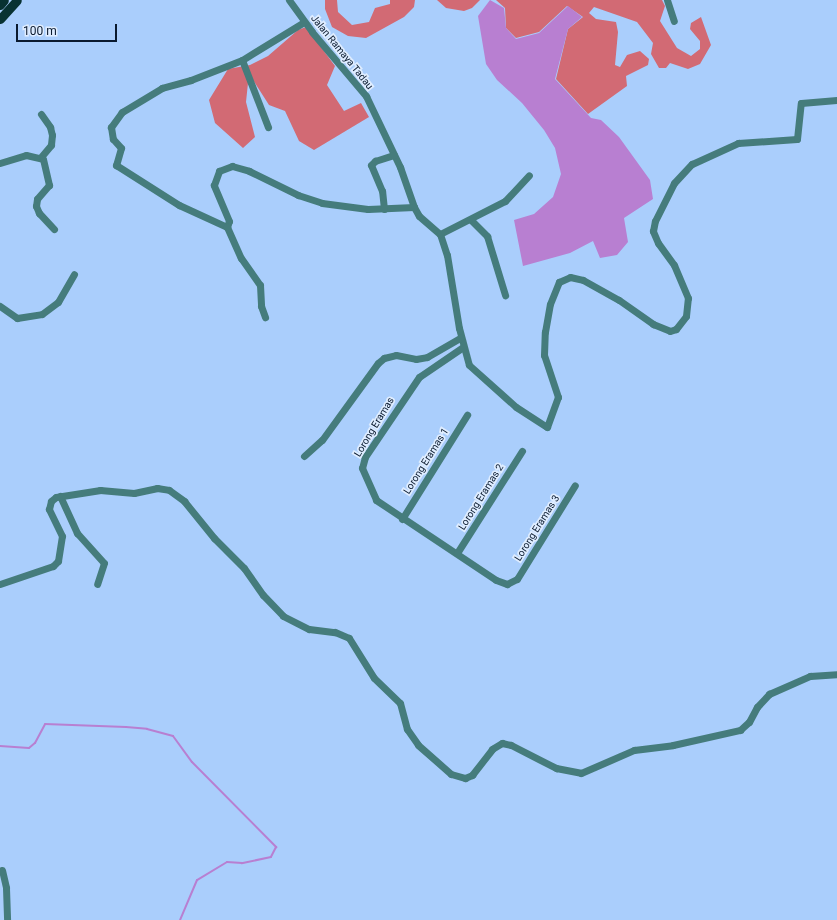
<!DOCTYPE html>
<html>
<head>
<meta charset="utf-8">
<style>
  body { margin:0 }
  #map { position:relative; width:837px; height:920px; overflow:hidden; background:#aacefc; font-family:Roboto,sans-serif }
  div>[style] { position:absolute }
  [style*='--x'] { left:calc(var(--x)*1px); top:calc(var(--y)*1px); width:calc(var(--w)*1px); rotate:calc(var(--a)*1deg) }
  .forest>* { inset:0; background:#d26a74 }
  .water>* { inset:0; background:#b87fd1 }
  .stream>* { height:2px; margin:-1px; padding:0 1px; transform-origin:1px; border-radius:1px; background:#b87fd1 }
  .minor>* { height:7px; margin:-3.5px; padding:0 3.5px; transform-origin:3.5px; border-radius:3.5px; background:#457c7c }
  .major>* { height:9px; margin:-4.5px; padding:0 4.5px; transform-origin:4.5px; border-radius:4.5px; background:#083232 }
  span { translate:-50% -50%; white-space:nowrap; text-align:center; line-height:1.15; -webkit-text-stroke:3.5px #dfedff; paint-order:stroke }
  .street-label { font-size:10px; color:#0a1a2f }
  .scale { position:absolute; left:16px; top:24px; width:101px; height:18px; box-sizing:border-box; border:2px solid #0a1a2f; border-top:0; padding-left:5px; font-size:12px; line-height:14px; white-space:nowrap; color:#0a1a2f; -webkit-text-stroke:3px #dfedff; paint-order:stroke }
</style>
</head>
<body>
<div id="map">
  <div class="forest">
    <i style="clip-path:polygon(325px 0,337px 0,338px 12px,352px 25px,369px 22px,375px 8px,390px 4px,390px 0,415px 0,414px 7px,404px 17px,366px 38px,348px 36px,332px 27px,325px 9px)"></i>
    <i style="clip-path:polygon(437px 0,480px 0,472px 8px,464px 11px,446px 8px)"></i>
    <i style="clip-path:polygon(496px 0,662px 0,665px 6px,660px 21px,677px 48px,691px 56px,700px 49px,700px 41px,690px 29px,691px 23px,701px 17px,711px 45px,700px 64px,688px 69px,670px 63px,666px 68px,659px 68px,651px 54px,653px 43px,637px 22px,594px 7px,589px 13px,596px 19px,616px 22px,618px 32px,615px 65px,620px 67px,627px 55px,640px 51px,649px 59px,648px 65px,626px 76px,627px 86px,588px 114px,556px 79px,568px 29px,583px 17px,567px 6px,539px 32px,516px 38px,506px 28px,505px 8px)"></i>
    <i style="clip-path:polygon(306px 27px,335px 66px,327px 85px,344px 111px,361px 103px,369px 117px,314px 150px,299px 141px,285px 111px,269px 105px,253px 80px,248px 83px,246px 102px,255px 137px,243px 148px,215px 123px,209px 100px,228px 69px,250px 65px,268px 56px,298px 30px)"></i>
  </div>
  <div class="water">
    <i style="clip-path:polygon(490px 0,504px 8px,506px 28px,516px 39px,539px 33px,568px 6px,582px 17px,568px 29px,555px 79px,591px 118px,601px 120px,619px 137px,650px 180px,653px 199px,624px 218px,628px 242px,617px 255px,600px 258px,593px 241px,570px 253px,523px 266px,514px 220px,534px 214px,553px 197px,561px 174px,555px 148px,544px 130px,522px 103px,497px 80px,486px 64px,478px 16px)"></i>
  </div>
  <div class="stream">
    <i style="--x:0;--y:746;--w:29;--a:4"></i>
    <i style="--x:29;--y:748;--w:8;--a:-40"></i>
    <i style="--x:35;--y:743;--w:21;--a:-62"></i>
    <i style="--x:45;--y:724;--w:81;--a:2.1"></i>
    <i style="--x:126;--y:727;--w:21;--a:5"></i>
    <i style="--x:147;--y:729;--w:27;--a:15"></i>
    <i style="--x:173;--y:736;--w:32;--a:54"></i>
    <i style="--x:192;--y:762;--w:120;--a:45.3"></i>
    <i style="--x:276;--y:847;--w:11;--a:117"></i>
    <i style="--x:271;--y:857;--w:30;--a:168"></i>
    <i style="--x:242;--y:863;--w:15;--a:-176"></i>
    <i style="--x:227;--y:862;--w:35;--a:149"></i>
    <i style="--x:197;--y:880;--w:43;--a:113"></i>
  </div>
  <div class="minor">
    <i style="--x:289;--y:0;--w:39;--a:54"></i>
    <i style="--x:312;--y:32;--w:84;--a:49.8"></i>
    <i style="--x:366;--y:96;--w:79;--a:64.4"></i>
    <i style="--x:400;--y:167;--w:42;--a:70.7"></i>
    <i style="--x:414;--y:207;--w:10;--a:61"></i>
    <i style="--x:419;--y:216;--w:28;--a:41"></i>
    <i style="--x:440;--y:234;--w:22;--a:72"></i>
    <i style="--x:447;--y:255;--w:74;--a:80.7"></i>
    <i style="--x:459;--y:328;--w:38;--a:75"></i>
    <i style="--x:469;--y:365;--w:63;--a:41.8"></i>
    <i style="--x:516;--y:407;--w:37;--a:33"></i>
    <i style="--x:547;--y:427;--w:32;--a:-70"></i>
    <i style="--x:558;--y:397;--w:44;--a:-108.4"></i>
    <i style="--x:544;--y:355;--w:23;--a:-88"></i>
    <i style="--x:545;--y:332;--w:28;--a:-80"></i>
    <i style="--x:550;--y:304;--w:24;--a:-68"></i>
    <i style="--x:559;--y:282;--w:12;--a:-24"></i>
    <i style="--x:570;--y:277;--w:13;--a:13"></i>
    <i style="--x:583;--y:280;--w:41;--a:29.1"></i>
    <i style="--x:619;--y:300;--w:42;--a:35.2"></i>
    <i style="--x:653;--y:324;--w:18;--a:22"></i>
    <i style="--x:670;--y:331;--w:6;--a:-18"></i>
    <i style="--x:676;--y:329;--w:16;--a:-52"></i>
    <i style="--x:686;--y:316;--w:18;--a:-84"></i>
    <i style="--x:688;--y:298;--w:36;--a:-113"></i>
    <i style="--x:674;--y:265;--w:27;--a:-126"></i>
    <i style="--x:658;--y:243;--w:13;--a:-113"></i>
    <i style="--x:653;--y:231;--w:10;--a:-79"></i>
    <i style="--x:655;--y:221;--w:42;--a:-63.4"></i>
    <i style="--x:674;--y:183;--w:26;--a:-47"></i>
    <i style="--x:692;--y:164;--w:51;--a:-24.5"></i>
    <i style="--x:738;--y:143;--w:59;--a:-3.9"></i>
    <i style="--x:797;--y:139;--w:36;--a:-84"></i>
    <i style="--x:801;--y:103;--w:36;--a:-5"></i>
    <i style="--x:667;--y:0;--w:22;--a:72"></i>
    <i style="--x:304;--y:22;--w:73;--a:148.5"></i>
    <i style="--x:242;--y:60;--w:55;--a:158.6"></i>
    <i style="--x:191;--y:80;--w:30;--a:165"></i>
    <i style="--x:162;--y:88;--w:47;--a:149"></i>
    <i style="--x:122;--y:112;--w:19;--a:126"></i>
    <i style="--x:111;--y:127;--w:12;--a:81"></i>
    <i style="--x:113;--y:139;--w:12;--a:48"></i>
    <i style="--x:121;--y:148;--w:18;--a:106"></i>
    <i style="--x:116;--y:165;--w:75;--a:32.4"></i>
    <i style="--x:179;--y:205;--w:53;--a:24.6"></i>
    <i style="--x:227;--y:227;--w:6;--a:-72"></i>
    <i style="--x:229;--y:221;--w:39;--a:-113"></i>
    <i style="--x:214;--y:185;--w:15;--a:-70"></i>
    <i style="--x:219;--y:171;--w:14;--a:-21"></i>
    <i style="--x:232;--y:166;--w:18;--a:16"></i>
    <i style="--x:249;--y:171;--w:55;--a:26.1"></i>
    <i style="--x:298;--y:195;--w:25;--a:18"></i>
    <i style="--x:322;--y:203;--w:46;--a:7.4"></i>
    <i style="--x:368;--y:209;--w:46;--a:-2.5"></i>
    <i style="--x:242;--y:60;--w:72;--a:68.8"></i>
    <i style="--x:41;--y:114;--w:16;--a:55"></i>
    <i style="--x:50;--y:127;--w:8;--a:76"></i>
    <i style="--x:52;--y:135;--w:10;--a:96"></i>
    <i style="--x:51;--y:145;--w:16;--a:130"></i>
    <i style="--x:0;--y:163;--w:27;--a:-17"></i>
    <i style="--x:26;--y:155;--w:17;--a:13"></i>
    <i style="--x:43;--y:159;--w:27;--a:77"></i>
    <i style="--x:49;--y:185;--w:18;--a:131"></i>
    <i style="--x:37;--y:199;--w:7;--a:98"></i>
    <i style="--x:36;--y:206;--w:8;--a:67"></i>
    <i style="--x:39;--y:213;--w:22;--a:47"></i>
    <i style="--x:384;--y:209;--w:18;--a:-96"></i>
    <i style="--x:382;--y:191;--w:28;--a:-113"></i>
    <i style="--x:371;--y:165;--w:6;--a:-45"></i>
    <i style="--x:375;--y:161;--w:20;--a:-18"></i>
    <i style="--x:471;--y:220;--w:23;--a:45"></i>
    <i style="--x:487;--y:236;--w:62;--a:73"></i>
    <i style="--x:227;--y:227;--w:34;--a:66"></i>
    <i style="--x:241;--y:258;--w:33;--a:55"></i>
    <i style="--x:260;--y:285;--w:21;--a:87"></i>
    <i style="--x:261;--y:306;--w:12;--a:70"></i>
    <i style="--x:440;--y:234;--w:73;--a:-26.9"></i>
    <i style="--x:505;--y:201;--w:35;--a:-47"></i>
    <i style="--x:0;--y:306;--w:21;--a:35"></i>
    <i style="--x:17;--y:318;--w:25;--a:-9"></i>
    <i style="--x:42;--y:314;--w:20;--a:-37"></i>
    <i style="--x:58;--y:302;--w:32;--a:-60"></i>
    <i style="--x:463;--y:347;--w:53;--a:145.7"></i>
    <i style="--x:419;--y:377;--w:97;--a:124"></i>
    <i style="--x:365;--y:457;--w:11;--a:105"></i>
    <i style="--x:362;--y:468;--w:35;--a:66"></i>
    <i style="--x:376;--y:500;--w:144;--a:33.7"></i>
    <i style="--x:496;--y:580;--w:12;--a:20"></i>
    <i style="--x:507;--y:584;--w:11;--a:-27"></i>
    <i style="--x:517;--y:579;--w:110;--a:-58.3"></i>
    <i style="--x:304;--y:456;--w:24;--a:-42"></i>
    <i style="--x:322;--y:440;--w:95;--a:-54"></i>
    <i style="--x:378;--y:363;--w:8;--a:-40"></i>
    <i style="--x:384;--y:358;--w:12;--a:-14"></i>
    <i style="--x:396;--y:355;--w:20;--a:11"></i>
    <i style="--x:416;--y:359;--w:11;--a:-10"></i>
    <i style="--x:427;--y:357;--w:39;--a:-30"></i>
    <i style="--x:60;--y:496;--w:41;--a:65.3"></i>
    <i style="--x:77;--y:533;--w:40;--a:48"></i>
    <i style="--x:104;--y:563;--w:22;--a:108"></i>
    <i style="--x:402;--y:519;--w:123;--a:-58"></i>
    <i style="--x:457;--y:553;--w:121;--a:-57.5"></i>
    <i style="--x:0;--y:584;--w:56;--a:-18.8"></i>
    <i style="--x:53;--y:566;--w:7;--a:-45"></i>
    <i style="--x:58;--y:561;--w:25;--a:-81"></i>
    <i style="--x:62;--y:536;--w:30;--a:-116"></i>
    <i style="--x:49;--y:509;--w:8;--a:-76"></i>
    <i style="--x:51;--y:501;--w:6;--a:-39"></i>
    <i style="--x:56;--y:497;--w:45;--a:-9"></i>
    <i style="--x:100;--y:490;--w:34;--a:5"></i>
    <i style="--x:134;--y:493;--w:24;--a:-12"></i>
    <i style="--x:157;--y:488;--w:12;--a:9"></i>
    <i style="--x:169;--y:490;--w:19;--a:36"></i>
    <i style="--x:184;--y:501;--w:48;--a:51"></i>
    <i style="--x:214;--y:538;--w:42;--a:45"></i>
    <i style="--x:244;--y:568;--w:33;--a:55"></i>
    <i style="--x:263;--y:595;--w:29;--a:46"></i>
    <i style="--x:283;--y:616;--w:29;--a:27"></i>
    <i style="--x:309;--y:629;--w:26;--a:7"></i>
    <i style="--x:335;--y:632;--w:15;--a:23"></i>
    <i style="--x:349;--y:638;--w:47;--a:58"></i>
    <i style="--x:374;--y:678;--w:36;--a:44"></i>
    <i style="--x:400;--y:703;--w:27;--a:75"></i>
    <i style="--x:407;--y:729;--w:19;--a:55"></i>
    <i style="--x:418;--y:745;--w:44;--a:41.3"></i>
    <i style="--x:451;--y:774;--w:15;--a:16"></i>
    <i style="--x:465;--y:778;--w:8;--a:-23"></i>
    <i style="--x:472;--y:775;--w:33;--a:-52"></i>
    <i style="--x:492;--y:749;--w:12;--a:-31"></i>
    <i style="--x:502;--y:743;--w:9;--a:13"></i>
    <i style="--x:511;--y:745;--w:51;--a:27.1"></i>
    <i style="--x:556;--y:768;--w:25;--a:11"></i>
    <i style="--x:581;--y:773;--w:58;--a:-23.5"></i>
    <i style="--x:634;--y:750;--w:39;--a:-7"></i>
    <i style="--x:673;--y:745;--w:69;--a:-12.6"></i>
    <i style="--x:740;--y:730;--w:12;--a:-42"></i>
    <i style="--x:749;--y:722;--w:17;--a:-62"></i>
    <i style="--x:757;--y:707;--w:18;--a:-47"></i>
    <i style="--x:769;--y:694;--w:45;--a:-23.7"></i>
    <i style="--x:810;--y:676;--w:27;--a:-4"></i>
    <i style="--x:2;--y:870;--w:18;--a:77"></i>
    <i style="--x:6;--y:888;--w:32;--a:88"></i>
  </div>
  <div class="major">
    <i style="--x:0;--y:5;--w:6;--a:-51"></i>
    <i style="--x:0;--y:19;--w:25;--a:-48"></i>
  </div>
  <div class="street-label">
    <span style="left:342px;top:52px;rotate:51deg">Jalan Ramaya Tadau</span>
    <span style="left:374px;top:427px;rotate:-59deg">Lorong Eramas</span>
    <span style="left:426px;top:461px;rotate:-58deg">Lorong Eramas 1</span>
    <span style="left:481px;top:497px;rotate:-58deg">Lorong Eramas 2</span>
    <span style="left:537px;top:528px;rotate:-58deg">Lorong Eramas 3</span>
  </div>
  <div class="scale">100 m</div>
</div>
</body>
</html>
